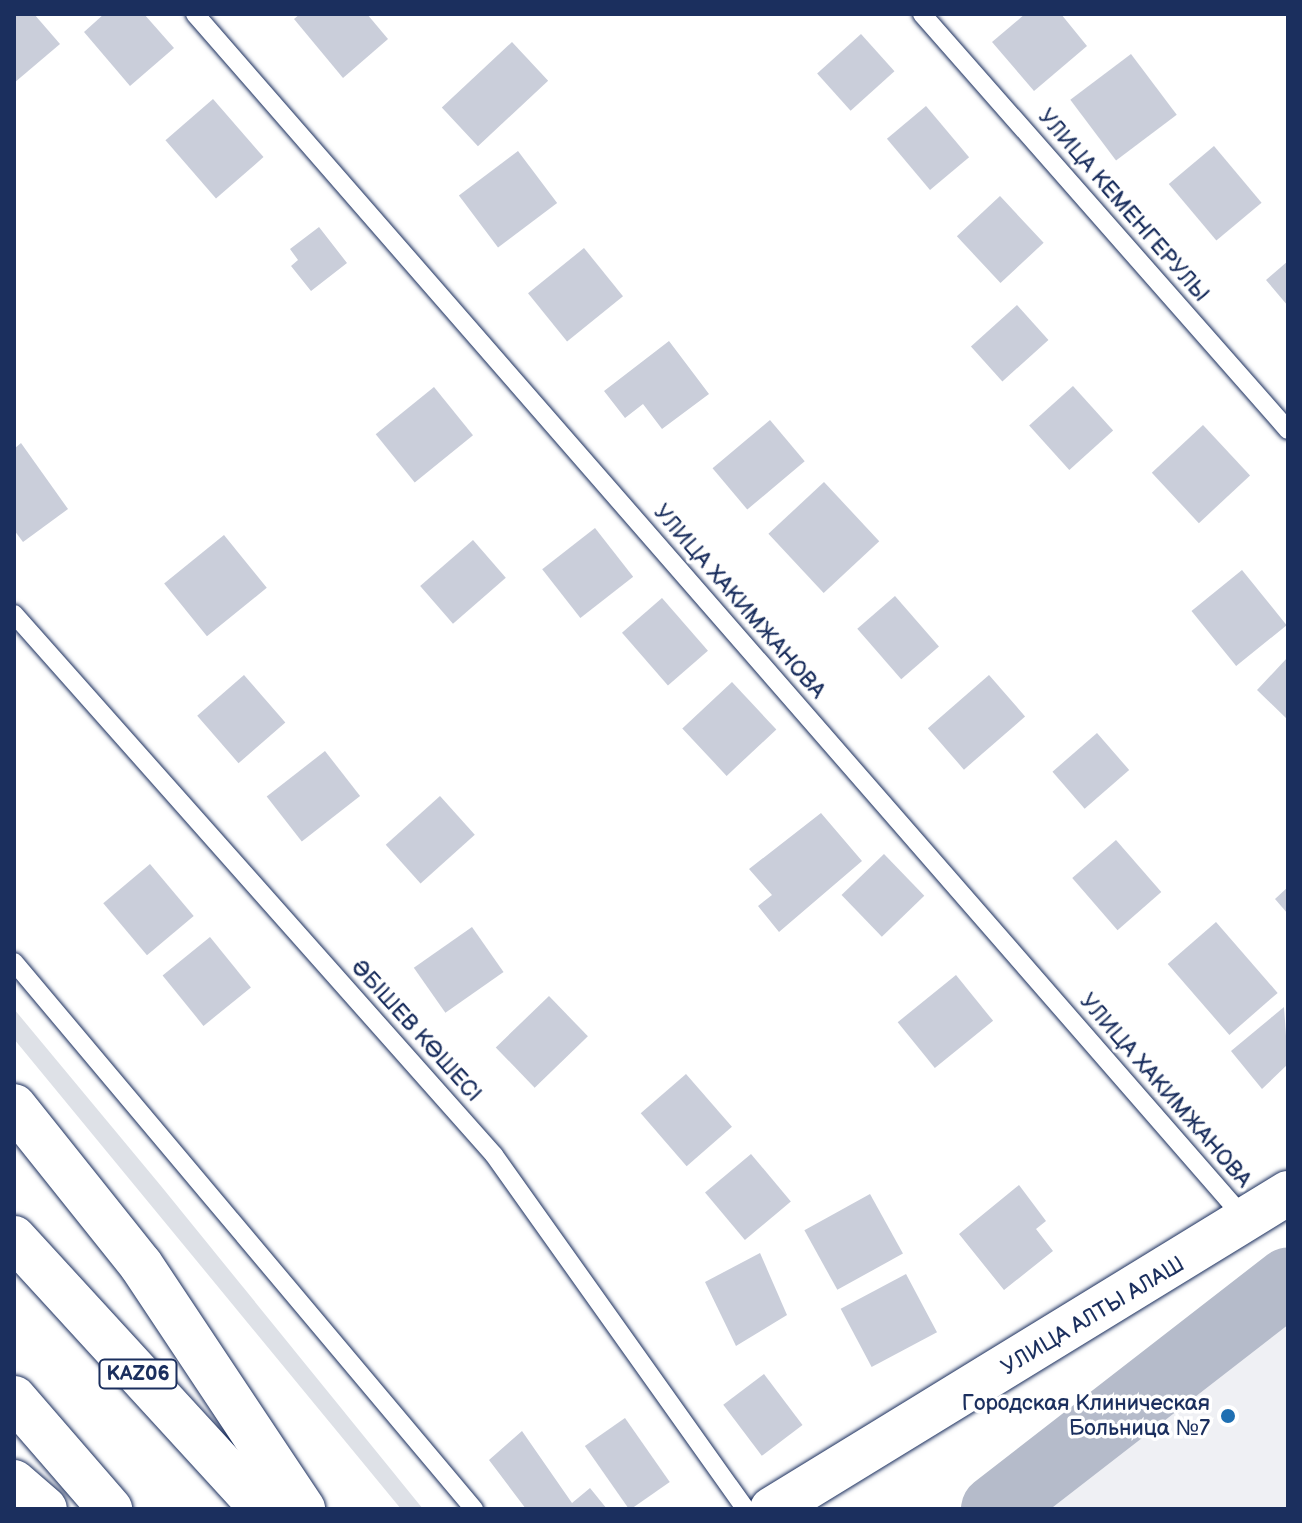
<!DOCTYPE html>
<html>
<head>
<meta charset="utf-8">
<style>
  body { margin:0 }
  #map { position:relative; width:1302px; height:1523px; overflow:hidden; background:#fff; font-family:"Balsamiq Sans",sans-serif }
  div>[style] { position:absolute }
  [style*='--x'] { left:calc(var(--x)*1px); top:calc(var(--y)*1px); width:calc(var(--w)*1px); rotate:calc(var(--a)*1deg) }
  .built>* { inset:0; background:#eff0f4 }
  .green>* { inset:0; background:#dee1e7 }
  .river>* { height:68px; margin:-34px; padding:0 34px; transform-origin:34px; border-radius:34px; background:#b5bbca }
  .building>* { inset:0; background:#caceda; transform-origin:0 0 }
  .roads { filter:drop-shadow(0 0 2px #1b2f5e) drop-shadow(0 0 2px #1b2f5e) }
  .lane>* { height:18px; margin:-9px; padding:0 9px; transform-origin:9px; border-radius:9px; background:#fff }
  .secondary>* { height:44px; margin:-22px; padding:0 22px; transform-origin:22px; border-radius:22px; background:#fff }
  .highway>* { height:44px; margin:-22px; padding:0 22px; transform-origin:22px; border-radius:22px; background:#fff }
  .dots>* { width:22px; height:22px; translate:-50% -50%; box-sizing:border-box; border:4px solid #fff; border-radius:50% }
  span { translate:-50% -50%; white-space:nowrap; text-align:center; line-height:1.15; -webkit-text-stroke:7px #fff; paint-order:stroke }
  .shield-label span { padding:2px 6px; background:#fff; border:2px solid; border-radius:6px; -webkit-text-stroke-width:0 }
  .shield-label { font-size:20px; color:#1b2f5e; font-weight:700 }
  .street-label { font-size:22px; color:#1b2f5e }
  .poi-label { font-size:22px; color:#1b2f5e }
  .right { translate:-100% -50%; text-align:right }
  .frame { position:absolute; inset:0; border:16px solid #1b2f5e; pointer-events:none }
</style>
</head>
<body>
<div id="map">
  <div class="built">
    <i style="clip-path:polygon(1288px 1324px,1288px 1509px,1048px 1509px)"></i>
  </div>
  <div class="green">
    <i style="clip-path:polygon(14px 1009px,161px 1186px,423px 1509px,401px 1509px,14px 1039px)"></i>
  </div>
  <div class="river">
    <i style="--x:995;--y:1509;--w:371;--a:-37.8"></i>
  </div>
  <div class="building">
    <i style="clip-path:polygon(14px 14px,34px 14px,60px 44px,14px 83px)"></i>
    <i style="clip-path:polygon(104px 14px,144px 14px,174px 48px,130px 86px,84px 32px)"></i>
    <i style="clip-path:polygon(300px 14px,367px 14px,388px 39px,343px 78px,294px 19px)"></i>
    <i style="clip-path:polygon(1025px 14px,1061px 14px,1087px 46px,1034px 91px,992px 42px)"></i>
    <i style="left:861px;top:34px;width:50px;height:59px;rotate:48deg"></i>
    <i style="left:512px;top:42px;width:53px;height:96px;rotate:47deg"></i>
    <i style="left:1131px;top:54px;width:76px;height:76px;rotate:53deg"></i>
    <i style="left:213px;top:99px;width:77px;height:63px;rotate:49deg"></i>
    <i style="left:926px;top:106px;width:67px;height:51px;rotate:50deg"></i>
    <i style="left:1214px;top:146px;width:74px;height:59px;rotate:50deg"></i>
    <i style="left:518px;top:151px;width:65px;height:74px;rotate:53deg"></i>
    <i style="left:1000px;top:196px;width:64px;height:59px;rotate:47deg"></i>
    <i style="clip-path:polygon(319px 227px,347px 263px,311px 291px,291px 266px,298px 260px,290px 249px)"></i>
    <i style="left:584px;top:248px;width:62px;height:72px;rotate:51deg"></i>
    <i style="clip-path:polygon(1288px 261px,1288px 306px,1266px 280px)"></i>
    <i style="left:1017px;top:305px;width:47px;height:62px;rotate:48deg"></i>
    <i style="clip-path:polygon(669px 341px,709px 394px,662px 429px,643px 404px,625px 418px,604px 391px)"></i>
    <i style="left:1073px;top:386px;width:60px;height:59px;rotate:48deg"></i>
    <i style="left:434px;top:387px;width:62px;height:75px;rotate:51deg"></i>
    <i style="left:770px;top:420px;width:54px;height:75px;rotate:50deg"></i>
    <i style="left:1203px;top:425px;width:69px;height:70px;rotate:47deg"></i>
    <i style="clip-path:polygon(21px 443px,68px 509px,23px 542px,14px 530px,14px 449px)"></i>
    <i style="left:824px;top:482px;width:81px;height:76px;rotate:47deg"></i>
    <i style="left:595px;top:528px;width:62px;height:67px;rotate:52deg"></i>
    <i style="left:224px;top:535px;width:68px;height:77px;rotate:51deg"></i>
    <i style="left:473px;top:540px;width:50px;height:70px;rotate:49deg"></i>
    <i style="left:1242px;top:570px;width:71px;height:65px;rotate:51deg"></i>
    <i style="left:895px;top:596px;width:67px;height:50px;rotate:49deg"></i>
    <i style="left:662px;top:598px;width:70px;height:53px;rotate:49deg"></i>
    <i style="clip-path:polygon(1288px 657px,1288px 720px,1257px 690px)"></i>
    <i style="left:244px;top:675px;width:63px;height:62px;rotate:49deg"></i>
    <i style="left:989px;top:675px;width:55px;height:81px;rotate:49deg"></i>
    <i style="left:732px;top:682px;width:65px;height:68px;rotate:47deg"></i>
    <i style="left:1097px;top:733px;width:49px;height:59px;rotate:49deg"></i>
    <i style="left:325px;top:751px;width:57px;height:74px;rotate:52deg"></i>
    <i style="left:440px;top:796px;width:52px;height:73px;rotate:48deg"></i>
    <i style="clip-path:polygon(821px 813px,862px 861px,779px 932px,758px 906px,772px 895px,749px 869px)"></i>
    <i style="left:1116px;top:840px;width:69px;height:58px;rotate:49deg"></i>
    <i style="left:884px;top:854px;width:58px;height:59px;rotate:46deg"></i>
    <i style="left:150px;top:864px;width:68px;height:61px;rotate:50deg"></i>
    <i style="clip-path:polygon(1288px 887px,1288px 914px,1275px 899px)"></i>
    <i style="left:1216px;top:922px;width:94px;height:64px;rotate:49deg"></i>
    <i style="left:472px;top:927px;width:55px;height:71px;rotate:55deg"></i>
    <i style="left:210px;top:937px;width:65px;height:61px;rotate:51deg"></i>
    <i style="left:956px;top:975px;width:59px;height:75px;rotate:51deg"></i>
    <i style="left:549px;top:996px;width:56px;height:74px;rotate:46deg"></i>
    <i style="clip-path:polygon(1284px 1007px,1288px 1064px,1262px 1089px,1231px 1051px)"></i>
    <i style="left:686px;top:1074px;width:70px;height:60px;rotate:49deg"></i>
    <i style="left:751px;top:1154px;width:62px;height:60px;rotate:50deg"></i>
    <i style="clip-path:polygon(1019px 1185px,1046px 1221px,1036px 1229px,1053px 1251px,1004px 1290px,959px 1234px)"></i>
    <i style="left:870px;top:1194px;width:68px;height:75px;rotate:61deg"></i>
    <i style="clip-path:polygon(760px 1253px,787px 1315px,736px 1346px,705px 1282px)"></i>
    <i style="left:906px;top:1274px;width:66px;height:74px;rotate:62deg"></i>
    <i style="left:764px;top:1374px;width:64px;height:51px;rotate:53deg"></i>
    <i style="left:625px;top:1418px;width:78px;height:49px;rotate:55deg"></i>
    <i style="clip-path:polygon(522px 1431px,572px 1503px,590px 1488px,607px 1509px,526px 1509px,489px 1460px)"></i>
  </div>
  <div class="roads">
    <div class="lane">
      <i style="--x:195;--y:14;--w:1600;--a:48.93"></i>
      <i style="--x:922;--y:14;--w:554;--a:48.66"></i>
      <i style="--x:14;--y:614;--w:723;--a:48.42"></i>
      <i style="--x:494;--y:1155;--w:435;--a:54.6"></i>
      <i style="--x:14;--y:962;--w:715;--a:49.94"></i>
    </div>
    <div class="secondary">
      <i style="--x:772;--y:1509;--w:605;--a:-31.48"></i>
    </div>
    <div class="highway">
      <i style="--x:14;--y:1106;--w:203;--a:51.4"></i>
      <i style="--x:141;--y:1265;--w:293;--a:56.4"></i>
      <i style="--x:14;--y:1238;--w:367;--a:47.5"></i>
      <i style="--x:14;--y:1398;--w:147;--a:49.1"></i>
      <i style="--x:14;--y:1482;--w:41;--a:41.1"></i>
    </div>
  </div>
  <div class="dots">
    <i style="left:1228px;top:1416px;background:#1f6fb2"></i>
  </div>
  <div class="shield-label">
    <span style="left:138px;top:1374px">KАZ06</span>
  </div>
  <div class="street-label">
    <span style="left:1123px;top:206px;rotate:49deg">УЛИЦА КЕМЕНГЕРУЛЫ</span>
    <span style="left:739px;top:602px;rotate:49deg">УЛИЦА ХАКИМЖАНОВА</span>
    <span style="left:416px;top:1031px;rotate:48deg">ӘБІШЕВ КӨШЕСІ</span>
    <span style="left:1165px;top:1091px;rotate:49deg">УЛИЦА ХАКИМЖАНОВА</span>
    <span style="left:1093px;top:1316px;rotate:-31deg">УЛИЦА АЛТЫ АЛАШ</span>
  </div>
  <div class="poi-label">
    <span class="right" style="left:1210px;top:1416px">Городская Клиническая<br>Больница №7</span>
  </div>
  <div class="frame"></div>
</div>
</body>
</html>
